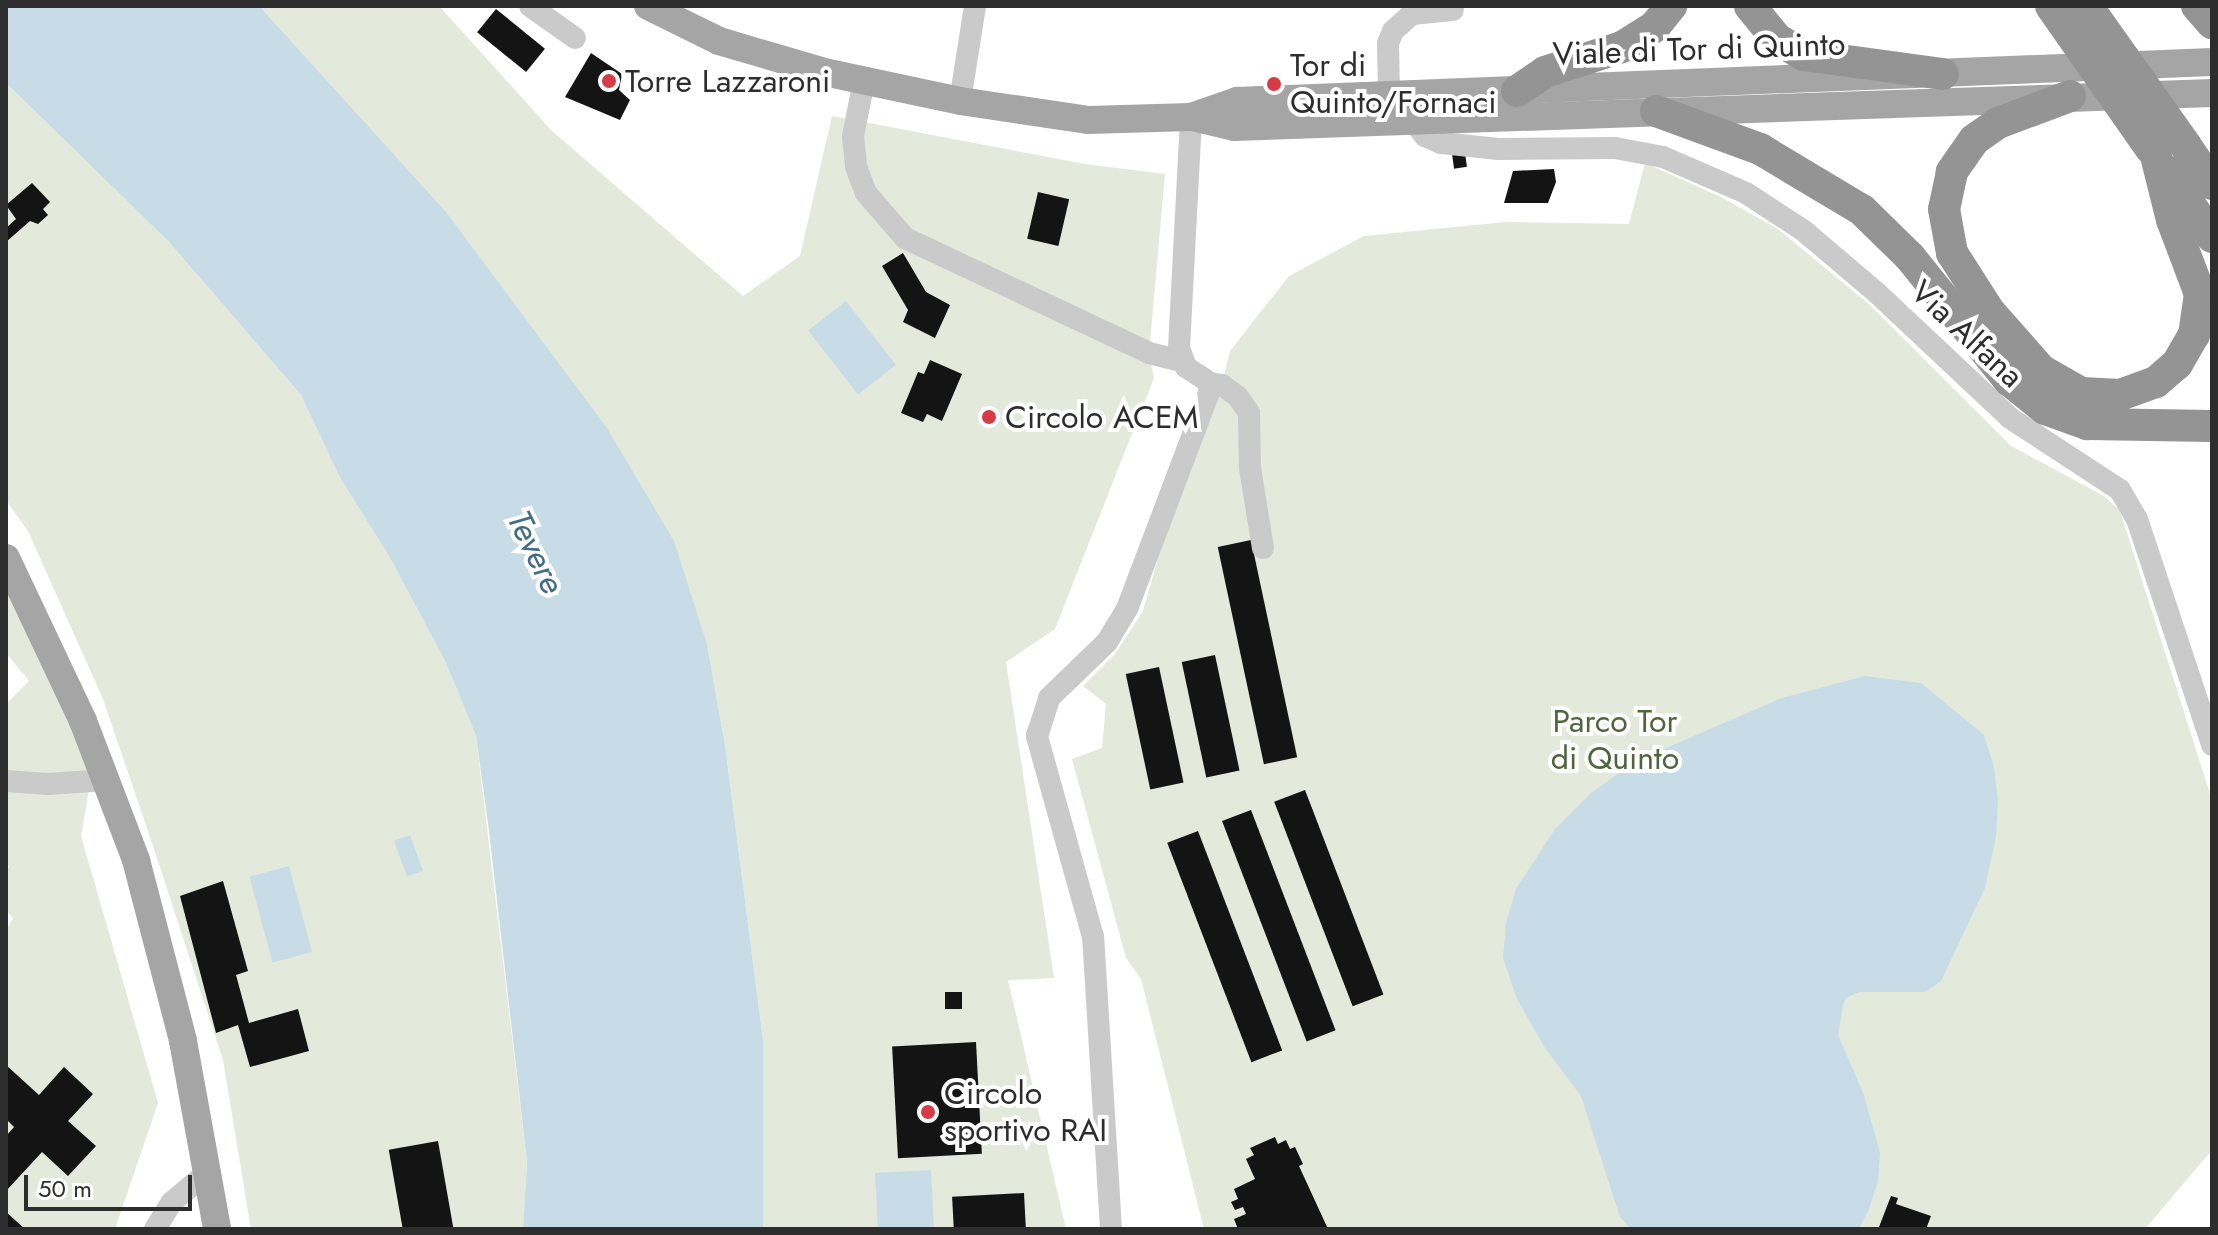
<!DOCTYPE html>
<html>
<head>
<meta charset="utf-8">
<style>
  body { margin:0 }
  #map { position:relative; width:2218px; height:1235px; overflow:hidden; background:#fff; font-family:Jost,sans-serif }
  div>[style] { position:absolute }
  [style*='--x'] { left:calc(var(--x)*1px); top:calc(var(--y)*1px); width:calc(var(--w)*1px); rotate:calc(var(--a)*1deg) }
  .green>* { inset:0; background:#e3e9db }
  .water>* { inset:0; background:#c8dce8; transform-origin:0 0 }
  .building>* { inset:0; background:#141414; transform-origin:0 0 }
  .minor>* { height:22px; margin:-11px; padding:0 11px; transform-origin:11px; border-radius:11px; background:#cacaca }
  .major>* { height:28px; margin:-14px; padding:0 14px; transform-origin:14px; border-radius:14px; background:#a5a5a5 }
  .highway>* { height:32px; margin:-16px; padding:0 16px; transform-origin:16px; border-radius:16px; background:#949494 }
  .highway-bridge>* { height:32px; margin:-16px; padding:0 16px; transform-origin:16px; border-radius:16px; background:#949494 }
  .dots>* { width:22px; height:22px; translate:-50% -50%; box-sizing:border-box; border:4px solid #fff; border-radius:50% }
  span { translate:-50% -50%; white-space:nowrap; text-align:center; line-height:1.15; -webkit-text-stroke:8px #fff; paint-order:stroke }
  .street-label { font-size:32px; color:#2d2d2d }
  .poi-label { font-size:32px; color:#2d2d2d }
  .left { translate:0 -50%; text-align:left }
  .park-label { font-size:32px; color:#50653e }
  .water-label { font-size:34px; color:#416c88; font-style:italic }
  .frame { position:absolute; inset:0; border:8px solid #2d2d2d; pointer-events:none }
  .scale { position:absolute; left:24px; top:1175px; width:168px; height:36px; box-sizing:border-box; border:4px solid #2d2d2d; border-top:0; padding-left:10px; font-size:24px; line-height:28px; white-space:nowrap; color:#2d2d2d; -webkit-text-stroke:6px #fff; paint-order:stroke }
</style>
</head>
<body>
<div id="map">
  <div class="green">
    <i style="clip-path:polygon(256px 6px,439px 6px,552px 131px,743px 296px,800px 256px,832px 116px,1085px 164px,1165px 174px,1149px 353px,1154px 378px,1055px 629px,1006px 662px,1054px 978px,1008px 980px,1066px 1229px,763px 1229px,763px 1040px,725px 745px,707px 644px)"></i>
    <i style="clip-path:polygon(6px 83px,169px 242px,301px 395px,339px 476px,389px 556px,446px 663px,476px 736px,527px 1162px,523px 1229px,251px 1229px,223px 1060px,154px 849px,103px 699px,28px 531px,6px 500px)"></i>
    <i style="clip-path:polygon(1645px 163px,1721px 197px,1778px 229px,1870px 305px,2011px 446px,2104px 496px,2120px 511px,2212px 800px,2212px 1150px,2145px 1229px,1204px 1229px,1141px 979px,1126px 958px,1072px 759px,1102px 748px,1106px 704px,1083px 686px,1115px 654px,1143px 611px,1164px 537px,1222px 385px,1230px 351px,1289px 276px,1364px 236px,1505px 222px,1629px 224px)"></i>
    <i style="clip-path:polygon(6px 585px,92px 772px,81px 836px,158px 1103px,115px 1229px,6px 1229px,6px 931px,13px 918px,6px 910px,6px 871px,9px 867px,6px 863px,6px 704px,29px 681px,6px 653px)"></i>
  </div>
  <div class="water">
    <i style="clip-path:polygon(6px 6px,259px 6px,446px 212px,607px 428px,674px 541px,707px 644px,725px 745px,763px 1040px,763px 1229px,523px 1229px,527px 1162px,489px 831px,476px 736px,446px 663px,389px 556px,339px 476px,301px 395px,169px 242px,6px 83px)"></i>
    <i style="left:846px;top:301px;width:81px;height:48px;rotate:52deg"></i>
    <i style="clip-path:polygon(1865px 676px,1921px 683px,1984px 735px,1994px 767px,1998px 801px,1996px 836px,1985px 888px,1941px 981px,1926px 992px,1859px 992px,1846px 998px,1843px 1005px,1838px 1035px,1864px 1095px,1880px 1153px,1878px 1181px,1869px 1209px,1859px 1229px,1631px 1229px,1620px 1217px,1581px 1096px,1545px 1048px,1517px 999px,1503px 958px,1506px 923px,1516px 889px,1555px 829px,1591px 793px,1636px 761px,1782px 698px)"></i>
    <i style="left:410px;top:835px;width:38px;height:17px;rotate:70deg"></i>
    <i style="left:289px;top:866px;width:89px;height:41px;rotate:75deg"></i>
    <i style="left:931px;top:1170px;width:59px;height:56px;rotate:87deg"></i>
  </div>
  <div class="building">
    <i style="left:496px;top:9px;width:63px;height:30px;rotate:39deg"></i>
    <i style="clip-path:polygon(591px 53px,622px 74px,619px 90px,630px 100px,620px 120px,565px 97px)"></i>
    <i style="left:1465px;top:153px;width:14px;height:13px;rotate:82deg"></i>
    <i style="clip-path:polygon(1554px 169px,1556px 182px,1548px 203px,1504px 203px,1513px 171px)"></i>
    <i style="clip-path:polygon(32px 183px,50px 202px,43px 209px,48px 215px,38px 224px,30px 221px,6px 242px,6px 228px,16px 219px,6px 205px)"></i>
    <i style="left:1038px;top:192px;width:32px;height:48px;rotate:13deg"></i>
    <i style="clip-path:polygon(903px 253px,926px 292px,950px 305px,935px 338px,903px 322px,908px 310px,882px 266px)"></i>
    <i style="clip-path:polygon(930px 360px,962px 374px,942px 421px,927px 414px,923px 422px,901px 413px,918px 372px,924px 374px)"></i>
    <i style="left:1251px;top:540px;width:222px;height:34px;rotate:78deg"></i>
    <i style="left:1215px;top:655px;width:118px;height:34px;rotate:78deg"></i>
    <i style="left:1159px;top:667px;width:118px;height:34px;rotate:78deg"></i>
    <i style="left:1305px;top:790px;width:219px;height:33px;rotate:69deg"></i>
    <i style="left:1251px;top:810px;width:236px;height:31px;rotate:69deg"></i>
    <i style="left:1198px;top:831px;width:235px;height:33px;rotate:69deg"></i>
    <i style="clip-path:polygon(223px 881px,248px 971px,236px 975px,249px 1023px,298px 1009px,309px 1051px,250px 1067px,238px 1025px,216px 1033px,180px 896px)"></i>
    <i style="left:945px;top:992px;width:17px;height:17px"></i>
    <i style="left:976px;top:1042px;width:112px;height:84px;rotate:87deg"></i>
    <i style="clip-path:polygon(6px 1065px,39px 1095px,64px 1067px,93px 1094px,68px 1121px,96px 1146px,68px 1176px,42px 1152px,6px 1191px,6px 1136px,14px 1127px,6px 1119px)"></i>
    <i style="clip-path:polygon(1275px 1137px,1278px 1144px,1286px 1140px,1290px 1149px,1295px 1147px,1303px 1164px,1299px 1166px,1328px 1229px,1238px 1229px,1234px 1219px,1246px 1214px,1243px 1207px,1235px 1210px,1231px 1202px,1238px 1199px,1234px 1189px,1255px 1179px,1246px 1159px,1254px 1155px,1250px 1148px)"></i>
    <i style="left:438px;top:1141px;width:89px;height:50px;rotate:80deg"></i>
    <i style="left:1024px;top:1193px;width:36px;height:72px;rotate:87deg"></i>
    <i style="clip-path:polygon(1891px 1196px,1898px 1198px,1896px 1204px,1931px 1216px,1926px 1229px,1879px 1227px)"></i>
    <i style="clip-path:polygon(6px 1212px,25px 1229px,6px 1229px)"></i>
  </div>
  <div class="minor">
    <i style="--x:530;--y:6;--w:55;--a:35.4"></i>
    <i style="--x:864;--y:81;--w:56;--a:101.3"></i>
    <i style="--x:853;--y:136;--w:31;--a:84"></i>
    <i style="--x:856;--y:167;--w:28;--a:69"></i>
    <i style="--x:866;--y:193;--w:60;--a:49.1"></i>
    <i style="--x:905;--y:238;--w:270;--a:25.2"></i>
    <i style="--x:1149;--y:353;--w:33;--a:14"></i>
    <i style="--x:1389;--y:95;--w:52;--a:-91.1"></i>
    <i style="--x:1388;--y:43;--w:13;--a:-67"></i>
    <i style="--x:1393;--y:31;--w:25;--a:-42"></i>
    <i style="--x:1412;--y:14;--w:41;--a:-5.6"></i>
    <i style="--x:960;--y:101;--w:96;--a:-81"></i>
    <i style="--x:1414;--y:122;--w:18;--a:52"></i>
    <i style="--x:1425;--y:136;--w:17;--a:24"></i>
    <i style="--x:1441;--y:143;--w:58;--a:5.9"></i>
    <i style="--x:1499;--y:149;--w:116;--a:-0.5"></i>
    <i style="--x:1615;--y:148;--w:49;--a:10.6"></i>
    <i style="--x:1663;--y:157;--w:90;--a:23.4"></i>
    <i style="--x:1746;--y:193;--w:69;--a:33.2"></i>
    <i style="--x:1804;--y:231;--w:96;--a:40.3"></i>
    <i style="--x:1877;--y:293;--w:183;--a:43.2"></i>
    <i style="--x:2010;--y:418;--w:131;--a:33.2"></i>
    <i style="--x:2120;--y:490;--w:34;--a:60"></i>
    <i style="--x:2137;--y:519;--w:238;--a:71.6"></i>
    <i style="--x:1212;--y:384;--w:10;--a:6"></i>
    <i style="--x:1222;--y:385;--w:20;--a:37"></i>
    <i style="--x:1238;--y:397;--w:19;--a:55"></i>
    <i style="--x:1249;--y:413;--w:55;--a:89"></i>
    <i style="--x:1250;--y:468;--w:81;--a:80.8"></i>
    <i style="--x:6;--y:781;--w:42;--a:4.1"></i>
    <i style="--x:48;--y:784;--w:59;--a:-3.9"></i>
    <i style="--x:155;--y:1229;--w:32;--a:-58"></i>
    <i style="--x:172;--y:1202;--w:47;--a:-39.8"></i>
    <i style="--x:1111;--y:1229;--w:293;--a:-93.5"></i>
    <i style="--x:1093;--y:937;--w:209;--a:-105.6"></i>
    <i style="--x:1037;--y:736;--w:40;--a:-72"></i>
    <i style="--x:1049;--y:698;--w:81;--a:-44"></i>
    <i style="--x:1107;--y:642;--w:39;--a:-59"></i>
    <i style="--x:1127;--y:609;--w:241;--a:-69.3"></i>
    <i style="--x:1212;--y:384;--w:31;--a:-147"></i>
    <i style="--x:1186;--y:367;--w:20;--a:-110"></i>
    <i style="--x:1179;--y:348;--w:231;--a:-87"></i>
  </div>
  <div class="major">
    <i style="--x:648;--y:6;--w:79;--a:26.2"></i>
    <i style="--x:719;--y:41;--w:109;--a:16.4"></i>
    <i style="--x:824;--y:72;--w:139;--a:12"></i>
    <i style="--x:960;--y:101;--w:129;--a:8.4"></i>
    <i style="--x:1088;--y:120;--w:103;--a:-1.7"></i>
    <i style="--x:1191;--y:117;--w:49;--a:-19.2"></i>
    <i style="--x:1237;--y:101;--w:976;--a:-2.29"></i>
    <i style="--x:1192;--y:117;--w:43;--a:13.4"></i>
    <i style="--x:1234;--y:127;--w:979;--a:-1.99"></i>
    <i style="--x:6;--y:558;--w:180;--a:64.7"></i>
    <i style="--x:83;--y:721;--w:149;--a:69.1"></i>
    <i style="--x:136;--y:860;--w:187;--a:75.4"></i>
    <i style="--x:183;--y:1041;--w:191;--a:79.7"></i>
  </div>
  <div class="highway">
    <i style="--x:1750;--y:6;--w:43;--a:50.7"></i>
    <i style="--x:1777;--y:39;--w:31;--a:31"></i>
    <i style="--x:1804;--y:55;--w:140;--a:7.8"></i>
    <i style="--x:2197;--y:6;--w:23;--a:49"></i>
    <i style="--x:1517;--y:91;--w:34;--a:-34"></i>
    <i style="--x:1545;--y:72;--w:81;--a:-18"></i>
    <i style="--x:1622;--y:47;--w:39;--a:-32"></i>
    <i style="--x:1655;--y:26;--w:26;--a:-51"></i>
    <i style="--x:2070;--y:96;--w:77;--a:159.4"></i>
    <i style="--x:1998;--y:123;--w:29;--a:145"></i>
    <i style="--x:1974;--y:140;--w:39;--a:125"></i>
    <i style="--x:1952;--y:172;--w:38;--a:102"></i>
    <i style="--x:1944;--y:209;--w:45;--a:79.7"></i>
    <i style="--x:1952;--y:253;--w:69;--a:57.5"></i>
    <i style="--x:1989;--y:311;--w:79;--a:48.6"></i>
    <i style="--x:2041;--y:370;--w:46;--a:29.9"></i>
    <i style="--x:2081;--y:393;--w:39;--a:3"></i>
    <i style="--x:2120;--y:395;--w:38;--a:-20"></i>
    <i style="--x:2156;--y:382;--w:28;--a:-41"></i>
    <i style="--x:2177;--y:364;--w:34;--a:-60"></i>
    <i style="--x:2194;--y:335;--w:41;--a:-81.7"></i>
    <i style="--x:2200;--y:294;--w:79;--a:-110.7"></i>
    <i style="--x:2172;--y:220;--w:66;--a:-104"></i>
    <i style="--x:1656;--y:111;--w:111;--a:20.1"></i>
    <i style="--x:1760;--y:149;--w:119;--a:30.9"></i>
    <i style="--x:1862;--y:210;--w:67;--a:44.4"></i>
    <i style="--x:1910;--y:257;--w:158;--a:51.2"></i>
    <i style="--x:2009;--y:380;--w:46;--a:38.9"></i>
    <i style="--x:2045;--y:409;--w:45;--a:19.7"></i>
    <i style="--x:2087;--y:424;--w:125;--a:0.9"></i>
    <i style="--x:2186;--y:146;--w:46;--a:55.6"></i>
    <i style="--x:2167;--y:171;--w:80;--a:55.7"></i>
  </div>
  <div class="highway-bridge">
    <i style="--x:2051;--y:6;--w:174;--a:55"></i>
    <i style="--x:2087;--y:6;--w:171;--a:54.7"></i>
  </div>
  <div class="dots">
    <i style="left:609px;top:81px;background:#d73b46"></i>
    <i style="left:1274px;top:84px;background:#d73b46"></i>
    <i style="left:989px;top:417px;background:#d73b46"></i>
    <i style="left:928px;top:1112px;background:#d73b46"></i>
  </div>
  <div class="street-label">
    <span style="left:1699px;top:49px;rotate:-2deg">Viale di Tor di Quinto</span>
    <span style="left:1967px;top:334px;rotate:43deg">Via Alfana</span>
  </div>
  <div class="poi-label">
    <span class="left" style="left:1290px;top:84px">Tor di<br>Quinto/Fornaci</span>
    <span class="left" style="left:625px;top:81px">Torre Lazzaroni</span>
    <span class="left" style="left:1005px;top:417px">Circolo ACEM</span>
    <span class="left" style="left:944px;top:1112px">Circolo<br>sportivo RAI</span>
  </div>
  <div class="park-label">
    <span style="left:1615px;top:740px">Parco Tor<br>di Quinto</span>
  </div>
  <div class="water-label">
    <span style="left:536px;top:552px;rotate:64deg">Tevere</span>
  </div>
  <div class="frame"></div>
  <div class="scale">50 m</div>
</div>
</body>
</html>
